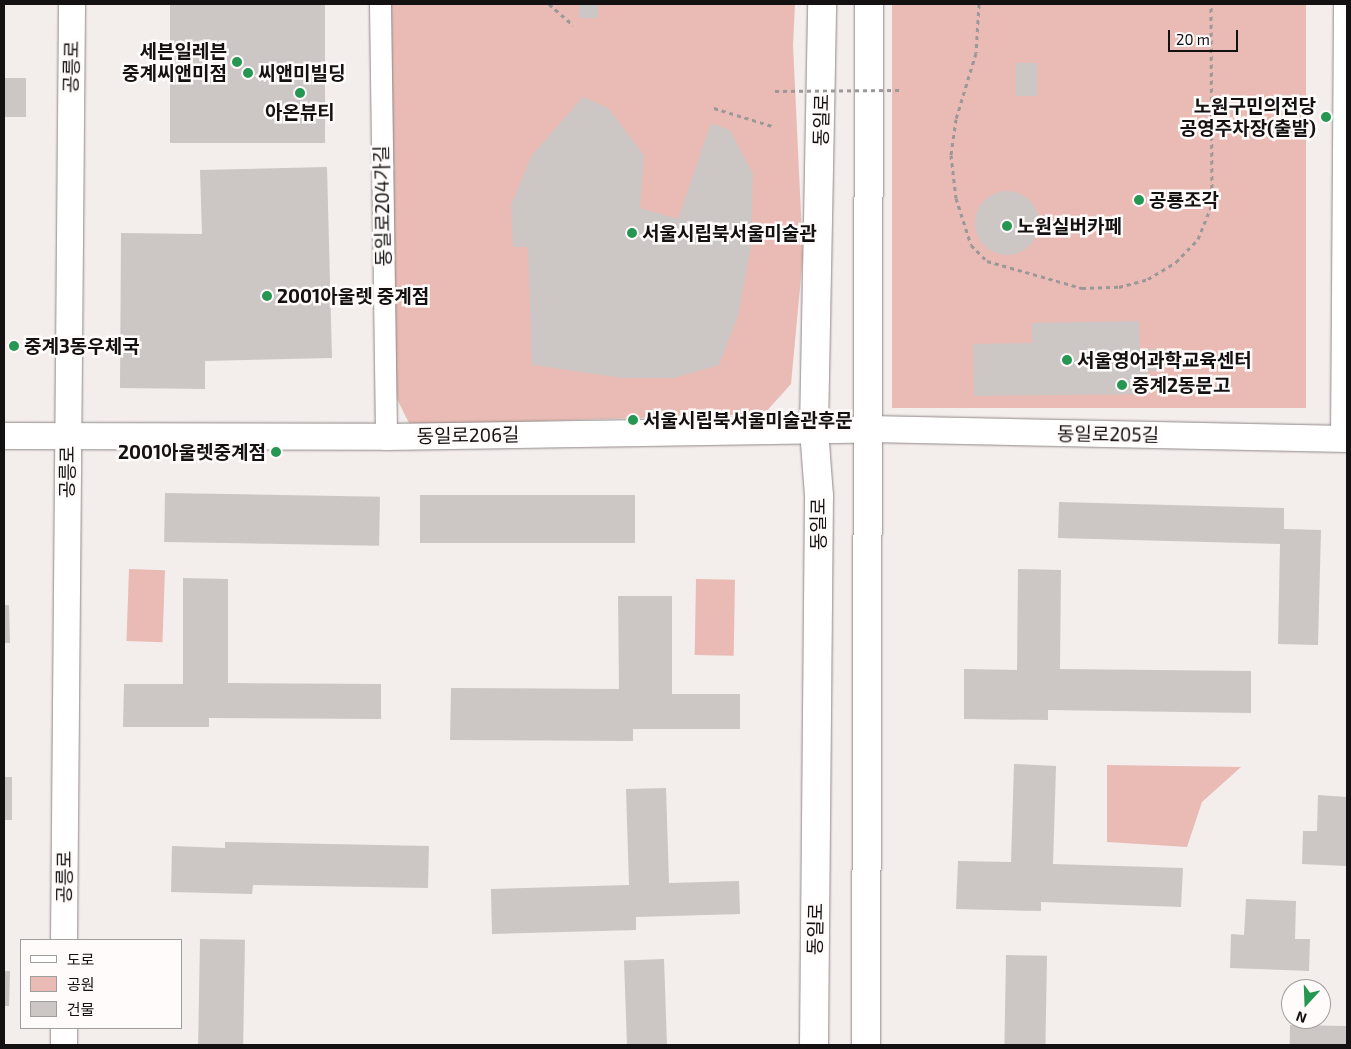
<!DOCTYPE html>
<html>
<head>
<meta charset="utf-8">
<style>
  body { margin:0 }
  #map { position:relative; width:1351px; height:1049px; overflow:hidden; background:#f3edec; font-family:"Exo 2","Noto Sans KR",sans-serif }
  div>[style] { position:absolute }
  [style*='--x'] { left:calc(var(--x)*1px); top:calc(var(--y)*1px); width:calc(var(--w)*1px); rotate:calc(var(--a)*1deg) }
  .green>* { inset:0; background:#e9bbb4; transform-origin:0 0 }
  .building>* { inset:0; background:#ccc6c5; transform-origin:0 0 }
  .round { border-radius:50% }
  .path>* { height:3px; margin-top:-1.5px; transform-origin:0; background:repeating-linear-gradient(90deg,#9c9897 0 4px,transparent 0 8px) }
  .roads { filter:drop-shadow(0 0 1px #8e8887) drop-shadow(0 0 1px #8e8887) }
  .minor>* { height:21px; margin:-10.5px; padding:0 10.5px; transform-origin:10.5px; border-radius:10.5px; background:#fff }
  .tertiary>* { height:26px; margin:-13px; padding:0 13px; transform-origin:13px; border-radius:13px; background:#fff }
  .primary>* { height:28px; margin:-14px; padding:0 14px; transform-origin:14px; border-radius:14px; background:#fff }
  .path-bridge>* { height:3px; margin-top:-1.5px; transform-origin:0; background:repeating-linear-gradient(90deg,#9c9897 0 4px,transparent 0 8px) }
  .dots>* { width:14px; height:14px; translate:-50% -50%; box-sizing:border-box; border:2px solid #fefbfa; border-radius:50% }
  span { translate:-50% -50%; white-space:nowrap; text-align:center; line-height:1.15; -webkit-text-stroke:5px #fefbfa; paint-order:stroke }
  .poi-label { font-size:19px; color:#131111; font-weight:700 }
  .right { translate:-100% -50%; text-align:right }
  .left { translate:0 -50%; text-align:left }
  .street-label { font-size:19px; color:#131111 }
  .frame { position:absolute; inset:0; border:5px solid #131111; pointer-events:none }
  .legend { position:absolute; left:20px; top:939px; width:162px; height:90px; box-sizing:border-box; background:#fefbfa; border:1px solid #a09d9d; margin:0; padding:6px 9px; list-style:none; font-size:15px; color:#131111 }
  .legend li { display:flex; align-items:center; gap:10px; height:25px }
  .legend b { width:25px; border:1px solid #a09d9d }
  .north { position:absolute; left:1281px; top:979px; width:50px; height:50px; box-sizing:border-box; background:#fefbfa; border:1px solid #a09d9d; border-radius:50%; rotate:200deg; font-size:14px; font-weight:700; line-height:20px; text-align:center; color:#131111 }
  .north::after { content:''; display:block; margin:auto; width:18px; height:22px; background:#259752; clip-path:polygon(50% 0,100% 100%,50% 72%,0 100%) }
  .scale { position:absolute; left:1168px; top:30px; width:70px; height:22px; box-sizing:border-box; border:2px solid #131111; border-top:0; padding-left:6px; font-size:15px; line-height:18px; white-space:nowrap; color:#131111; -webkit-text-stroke:4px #fefbfa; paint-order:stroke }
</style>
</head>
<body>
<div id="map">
  <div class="green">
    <i style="clip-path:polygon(390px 4px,795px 4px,793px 45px,803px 256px,791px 384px,764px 414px,410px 425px,396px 397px)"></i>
    <i style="left:892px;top:4px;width:414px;height:404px"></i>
    <i style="left:129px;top:569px;width:36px;height:72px;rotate:2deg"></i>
    <i style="left:696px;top:579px;width:39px;height:76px;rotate:1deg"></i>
    <i style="clip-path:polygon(1107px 765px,1241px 767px,1202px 802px,1187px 847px,1107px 842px)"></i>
  </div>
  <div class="building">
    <i style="left:170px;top:4px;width:155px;height:139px"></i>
    <i style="left:579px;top:4px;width:19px;height:14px"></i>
    <i style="left:1016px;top:63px;width:21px;height:33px"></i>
    <i style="left:4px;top:78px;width:22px;height:39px"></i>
    <i style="clip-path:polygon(583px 97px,608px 108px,644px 155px,640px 208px,678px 219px,711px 123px,730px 130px,753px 174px,751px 246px,738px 316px,719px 365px,674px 378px,623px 378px,532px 365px,528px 247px,513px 247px,511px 205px,532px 155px)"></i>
    <i style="clip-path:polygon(327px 167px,332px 358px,205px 361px,205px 389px,120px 388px,121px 233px,202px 234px,200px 170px)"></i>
    <i class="round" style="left:975px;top:191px;width:64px;height:64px"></i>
    <i style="clip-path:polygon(1139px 321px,1140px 349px,1161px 349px,1161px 371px,1148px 371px,1149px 394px,974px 396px,973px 344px,1032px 343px,1032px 323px)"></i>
    <i style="left:165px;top:493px;width:215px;height:49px;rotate:1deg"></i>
    <i style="left:420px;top:495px;width:215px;height:48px"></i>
    <i style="clip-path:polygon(1059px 502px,1284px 508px,1284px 529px,1321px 530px,1318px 645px,1278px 644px,1280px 544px,1058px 538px)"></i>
    <i style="clip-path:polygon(1018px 569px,1061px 570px,1060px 669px,1251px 671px,1251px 713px,1048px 710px,1048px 720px,964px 719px,964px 669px,1017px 670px)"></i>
    <i style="clip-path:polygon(183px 578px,228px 579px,228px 683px,381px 684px,381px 719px,209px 718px,209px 727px,123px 727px,124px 684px,183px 684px)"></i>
    <i style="clip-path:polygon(618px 596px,672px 596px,672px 694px,740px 694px,740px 729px,633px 729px,633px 741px,450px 740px,451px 688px,619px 689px)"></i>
    <i style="clip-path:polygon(4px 605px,9px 605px,10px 643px,4px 643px)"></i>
    <i style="clip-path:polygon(1014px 764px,1056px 766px,1053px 864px,1183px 868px,1181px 907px,1041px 902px,1041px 911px,956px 909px,958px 861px,1011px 862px)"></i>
    <i style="left:4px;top:777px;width:8px;height:43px"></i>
    <i style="clip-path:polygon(666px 788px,669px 883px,739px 881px,740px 914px,636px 917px,636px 930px,492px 934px,491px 889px,629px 885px,626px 789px)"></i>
    <i style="clip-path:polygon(1318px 795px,1347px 797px,1347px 866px,1302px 864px,1303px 831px,1317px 831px)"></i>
    <i style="clip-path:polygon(225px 842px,429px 846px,428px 888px,253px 885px,252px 894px,171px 892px,172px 846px,225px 848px)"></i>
    <i style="clip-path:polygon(1246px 899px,1296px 901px,1295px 939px,1310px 939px,1309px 971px,1230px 968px,1231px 934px,1244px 935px)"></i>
    <i style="left:200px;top:939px;width:45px;height:106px;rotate:1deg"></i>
    <i style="left:1006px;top:955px;width:41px;height:90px;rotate:1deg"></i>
    <i style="left:664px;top:959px;width:86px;height:40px;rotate:88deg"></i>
    <i style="clip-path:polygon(4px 971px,10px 971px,9px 1006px,4px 1006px)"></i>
    <i style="left:1290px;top:1025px;width:57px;height:20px;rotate:1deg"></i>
  </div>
  <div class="path">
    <i style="--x:549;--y:4;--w:32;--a:41"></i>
    <i style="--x:979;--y:4;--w:49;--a:93.5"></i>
    <i style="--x:976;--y:53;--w:69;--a:106.9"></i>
    <i style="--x:956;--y:119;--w:36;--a:98"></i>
    <i style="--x:951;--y:155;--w:43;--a:83.4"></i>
    <i style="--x:956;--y:198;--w:49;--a:72.3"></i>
    <i style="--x:971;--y:245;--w:23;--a:45"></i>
    <i style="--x:987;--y:261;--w:99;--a:15.9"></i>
    <i style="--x:1082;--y:288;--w:37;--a:-2"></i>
    <i style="--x:1119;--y:287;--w:30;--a:-15"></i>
    <i style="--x:1148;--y:279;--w:33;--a:-31"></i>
    <i style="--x:1176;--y:262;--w:32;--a:-46"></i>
    <i style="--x:1198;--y:239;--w:38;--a:-68"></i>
    <i style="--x:1212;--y:204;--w:200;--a:-90.3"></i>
    <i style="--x:714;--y:108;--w:61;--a:17.2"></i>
  </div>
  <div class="roads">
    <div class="minor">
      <i style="--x:380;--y:4;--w:433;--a:89.2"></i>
      <i style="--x:1341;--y:439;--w:435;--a:-89.6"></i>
    </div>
    <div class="tertiary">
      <i style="--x:4;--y:436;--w:382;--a:0.1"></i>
      <i style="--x:386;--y:437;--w:483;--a:-0.9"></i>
      <i style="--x:869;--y:429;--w:478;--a:1.2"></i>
      <i style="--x:64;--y:940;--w:936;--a:-89.51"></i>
      <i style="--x:64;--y:1045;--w:17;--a:-90"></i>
    </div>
    <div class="primary">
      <i style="--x:814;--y:1045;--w:549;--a:-89.48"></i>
      <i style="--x:819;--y:496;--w:67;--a:-94.3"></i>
      <i style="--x:814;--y:429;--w:425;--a:-88.9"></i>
      <i style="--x:866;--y:1045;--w:1041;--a:-89.83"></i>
    </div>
  </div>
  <div class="path-bridge">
    <i style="--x:775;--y:91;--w:125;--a:-0.5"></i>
  </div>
  <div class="dots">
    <i style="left:237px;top:62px;background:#259752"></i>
    <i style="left:248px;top:73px;background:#259752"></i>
    <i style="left:300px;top:93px;background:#259752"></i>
    <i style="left:1326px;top:117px;background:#259752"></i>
    <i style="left:1139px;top:200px;background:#259752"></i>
    <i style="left:1007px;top:226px;background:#259752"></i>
    <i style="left:632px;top:233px;background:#259752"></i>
    <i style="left:267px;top:296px;background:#259752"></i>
    <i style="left:14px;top:346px;background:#259752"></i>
    <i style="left:1067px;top:360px;background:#259752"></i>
    <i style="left:1122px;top:385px;background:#259752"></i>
    <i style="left:633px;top:420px;background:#259752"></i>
    <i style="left:276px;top:452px;background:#259752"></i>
  </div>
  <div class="poi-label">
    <span class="right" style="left:227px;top:62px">세븐일레븐<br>중계씨앤미점</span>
    <span class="left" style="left:258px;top:73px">씨앤미빌딩</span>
    <span class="right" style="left:1316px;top:117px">노원구민의전당<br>공영주차장(출발)</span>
    <span style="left:300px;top:112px">아온뷰티</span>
    <span class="left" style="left:1149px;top:200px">공룡조각</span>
    <span class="left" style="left:1017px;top:226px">노원실버카페</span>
    <span class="left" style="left:642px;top:233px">서울시립북서울미술관</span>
    <span class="left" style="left:277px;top:296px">2001아울렛 중계점</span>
    <span class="left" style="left:24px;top:346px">중계3동우체국</span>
    <span class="left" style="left:1077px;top:360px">서울영어과학교육센터</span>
    <span class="left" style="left:1132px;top:385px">중계2동문고</span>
    <span class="left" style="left:643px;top:420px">서울시립북서울미술관후문</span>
    <span class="right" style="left:266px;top:452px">2001아울렛중계점</span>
  </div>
  <div class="street-label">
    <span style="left:71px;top:67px;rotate:-89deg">공릉로</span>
    <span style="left:821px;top:120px;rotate:-89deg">동일로</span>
    <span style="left:382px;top:206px;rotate:-91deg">동일로204가길</span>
    <span style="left:1108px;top:434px;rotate:1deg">동일로205길</span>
    <span style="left:468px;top:435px;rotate:-1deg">동일로206길</span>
    <span style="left:67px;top:472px;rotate:-90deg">공릉로</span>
    <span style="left:818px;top:524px;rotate:-90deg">동일로</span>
    <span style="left:64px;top:877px;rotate:-90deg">공릉로</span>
    <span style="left:815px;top:929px;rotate:-89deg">동일로</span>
  </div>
  <div class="frame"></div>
  <ul class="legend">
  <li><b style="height:6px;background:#fff"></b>도로</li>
  <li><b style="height:14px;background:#e9bbb4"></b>공원</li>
  <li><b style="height:14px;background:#ccc6c5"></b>건물</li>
  </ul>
  <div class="north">N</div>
  <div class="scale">20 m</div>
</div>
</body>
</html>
